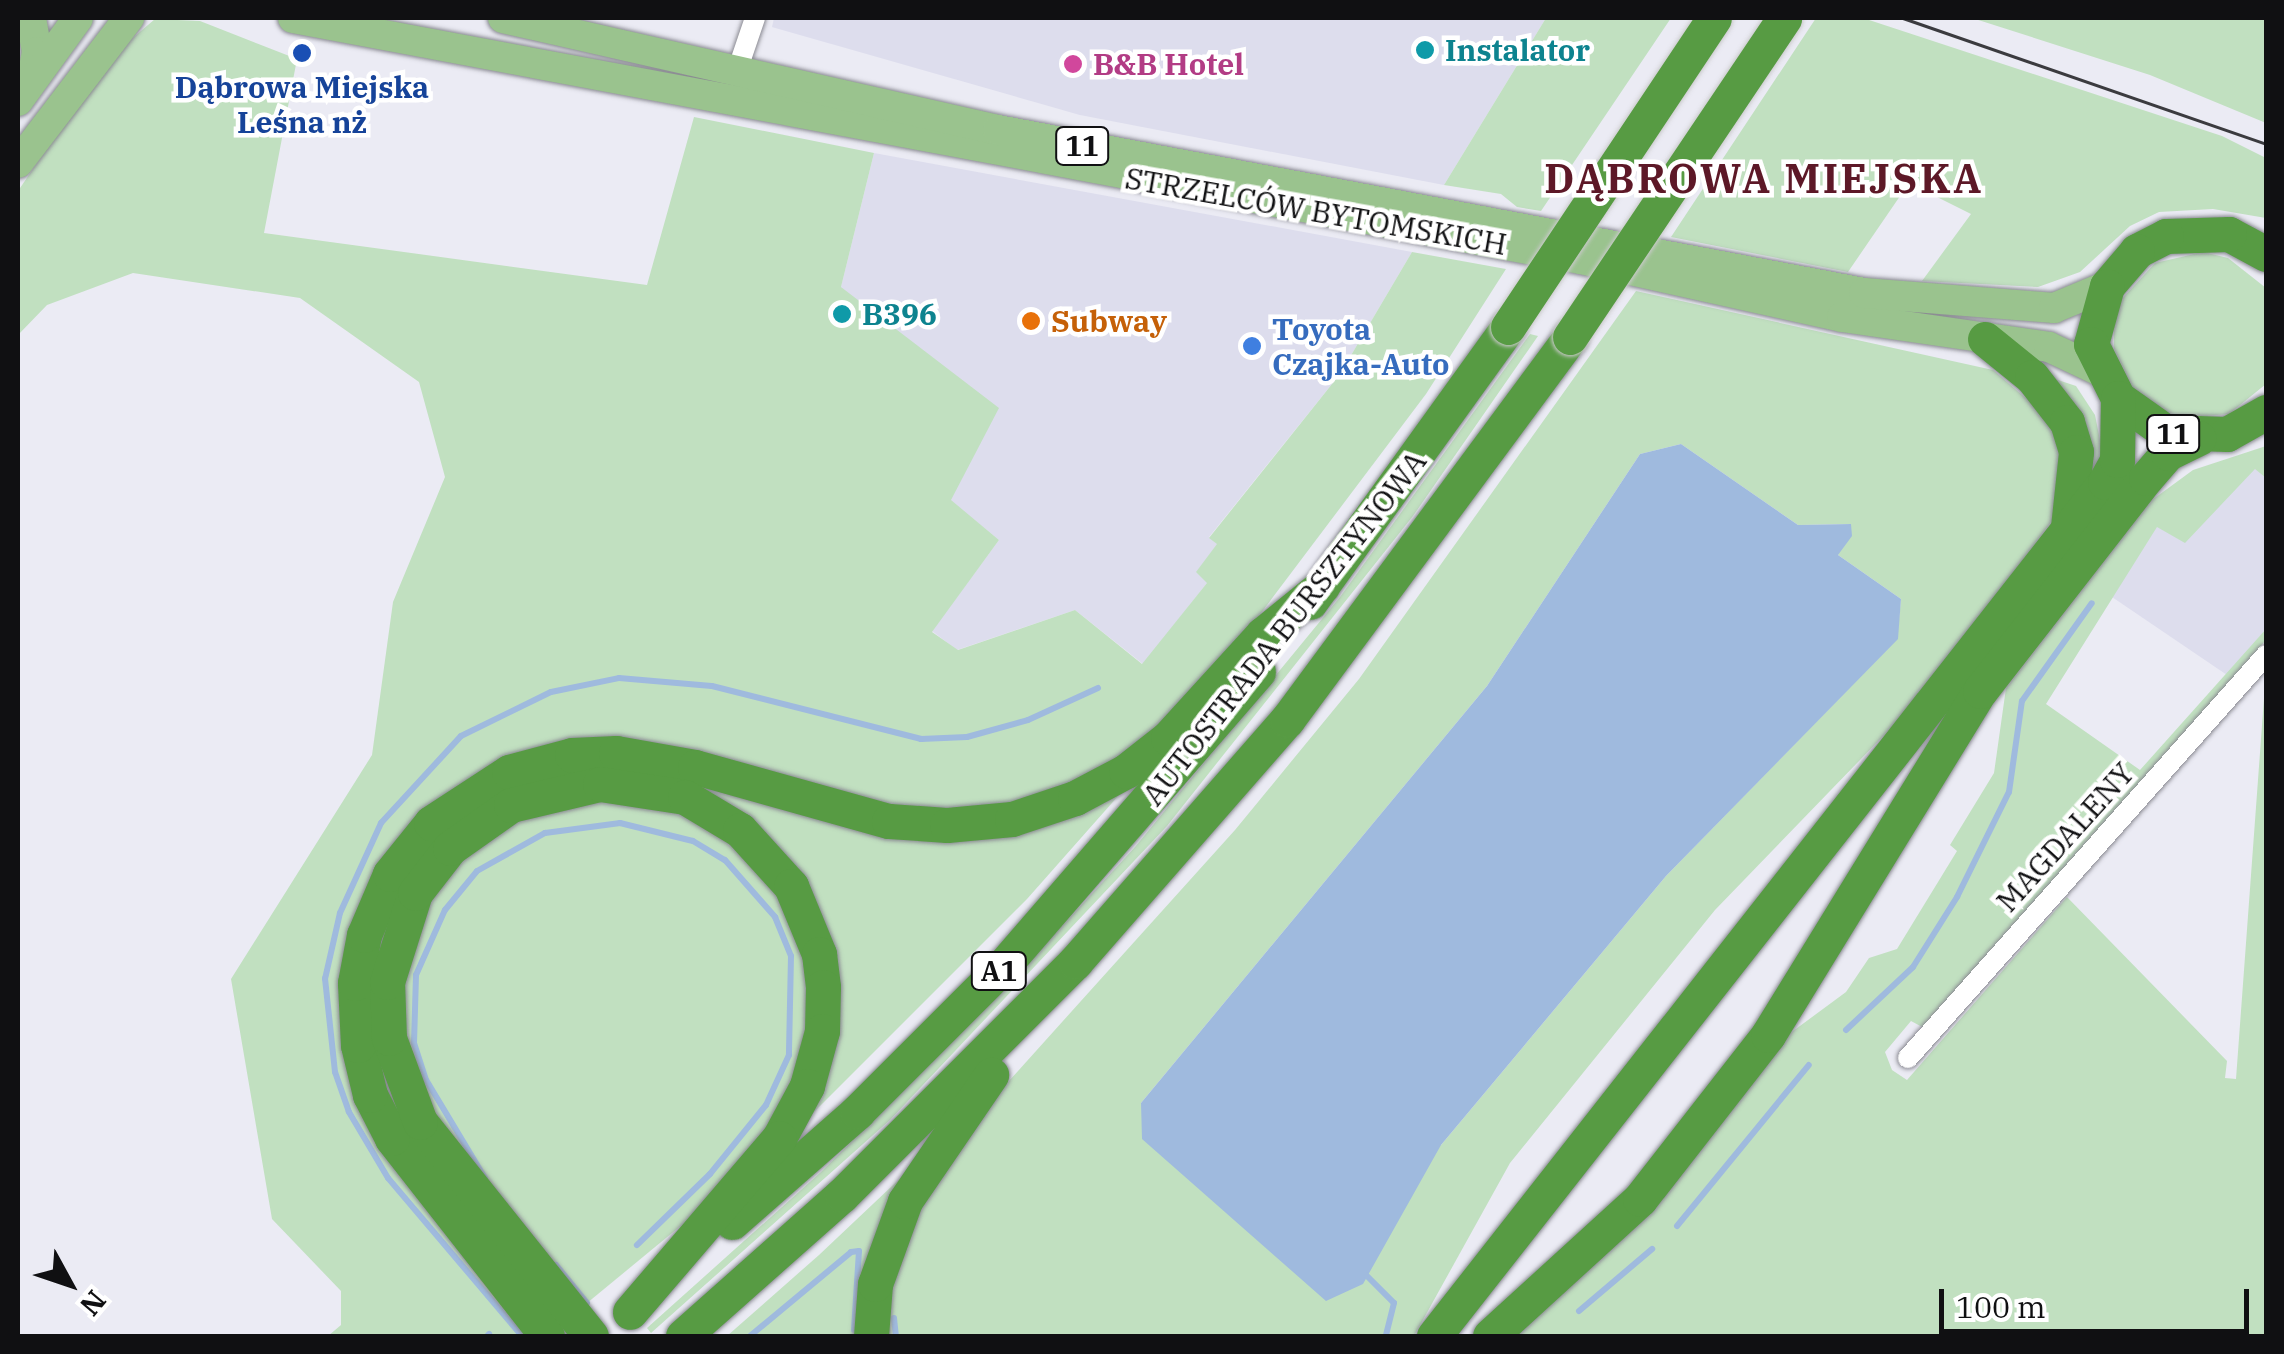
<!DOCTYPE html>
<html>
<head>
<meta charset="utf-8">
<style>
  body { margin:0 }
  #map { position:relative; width:2284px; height:1354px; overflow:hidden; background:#ebebf4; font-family:"IBM Plex Serif",serif }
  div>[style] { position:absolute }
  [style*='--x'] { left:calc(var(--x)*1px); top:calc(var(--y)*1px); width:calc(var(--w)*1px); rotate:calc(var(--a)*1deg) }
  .built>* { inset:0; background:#dddded }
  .green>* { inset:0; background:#c1e0c0 }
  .water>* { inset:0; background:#9fbade }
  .stream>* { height:6px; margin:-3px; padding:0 3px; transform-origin:3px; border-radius:3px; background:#9fbade }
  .roads { filter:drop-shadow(0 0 2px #8a8a92) drop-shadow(0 0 2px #8a8a92) }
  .street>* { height:20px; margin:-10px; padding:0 10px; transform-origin:10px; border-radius:10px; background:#fff }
  .primary>* { height:30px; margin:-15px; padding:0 15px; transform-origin:15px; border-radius:15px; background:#9ac38e }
  .highway>* { height:35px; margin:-17.5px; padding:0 17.5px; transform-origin:17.5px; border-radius:17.5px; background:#579b43 }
  .tram>* { height:2.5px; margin:-1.25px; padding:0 1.25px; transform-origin:1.25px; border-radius:1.25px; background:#3b3b3f }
  .bridges { filter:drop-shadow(0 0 2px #cacacb) drop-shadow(0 0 2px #cacacb) }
  .highway-bridge>* { height:35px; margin:-17.5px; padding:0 17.5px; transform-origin:17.5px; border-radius:17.5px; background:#579b43 }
  .dots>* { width:28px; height:28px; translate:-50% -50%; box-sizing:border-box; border:5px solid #fff; border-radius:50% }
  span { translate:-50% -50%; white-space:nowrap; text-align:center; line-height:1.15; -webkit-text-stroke:9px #fff; paint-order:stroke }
  .shield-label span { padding:2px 8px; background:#fff; border:2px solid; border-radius:8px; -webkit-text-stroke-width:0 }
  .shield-label { font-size:28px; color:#101012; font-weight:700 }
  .culture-label { font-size:30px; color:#0d838f; font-weight:700 }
  .left { translate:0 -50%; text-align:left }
  .hotel-label { font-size:30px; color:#b23c85; font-weight:700 }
  .transit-label { font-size:30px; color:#164399; font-weight:700 }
  .street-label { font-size:30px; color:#101012 }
  .food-label { font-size:30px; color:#c56008; font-weight:700 }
  .shop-label { font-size:30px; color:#366cbe; font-weight:700 }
  .district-label { font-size:40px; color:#5d1827; font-weight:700; letter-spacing:2.5px }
  .frame { position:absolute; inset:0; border:20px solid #101012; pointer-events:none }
  .north { position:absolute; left:20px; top:1234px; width:100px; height:100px; -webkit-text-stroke:8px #fff; paint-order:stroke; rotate:130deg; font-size:28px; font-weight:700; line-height:40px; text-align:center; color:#101012 }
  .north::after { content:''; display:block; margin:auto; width:35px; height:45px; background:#101012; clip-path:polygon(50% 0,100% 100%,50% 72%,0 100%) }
  .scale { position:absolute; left:1939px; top:1289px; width:310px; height:45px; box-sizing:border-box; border:5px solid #101012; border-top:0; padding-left:12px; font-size:30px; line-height:35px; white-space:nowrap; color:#101012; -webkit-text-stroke:8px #fff; paint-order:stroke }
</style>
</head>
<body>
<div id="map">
  <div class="built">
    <i style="clip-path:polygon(774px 18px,1546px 18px,1444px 185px,1080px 115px,772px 27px)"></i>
    <i style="clip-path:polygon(874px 153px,1412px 252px,1340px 374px,1209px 537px,1218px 544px,1208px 582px,1143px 664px,1075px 610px,957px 650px,932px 631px,999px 540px,950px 500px,841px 287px)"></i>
    <i style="clip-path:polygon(2255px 468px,2266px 478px,2266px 629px,2227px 675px,2112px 597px,2157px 526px,2185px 542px)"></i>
  </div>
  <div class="green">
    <i style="clip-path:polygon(1546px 18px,1671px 18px,1541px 211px,1517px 207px,1501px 194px,1444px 185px)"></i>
    <i style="clip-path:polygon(1816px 18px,1863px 18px,2222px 136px,2266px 158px,2266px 218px,2213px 209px,2159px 212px,2130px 226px,2080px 272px,2038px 287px,1922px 281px,1971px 214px,1909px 183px,1848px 272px,1671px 237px)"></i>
    <i style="clip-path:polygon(1972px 18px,2266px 18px,2266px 123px,2150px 75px)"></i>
    <i style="clip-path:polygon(155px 19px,200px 21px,297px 59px,264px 233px,647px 285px,694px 117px,874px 153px,841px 287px,999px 408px,951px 500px,999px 540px,932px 632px,958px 650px,1075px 610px,1142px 664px,1207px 583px,1196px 572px,1217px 544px,1209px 538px,1340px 374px,1412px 252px,1506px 269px,1426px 394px,1261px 613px,1170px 718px,1112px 763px,1048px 794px,1003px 805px,901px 809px,677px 748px,434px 803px,343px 1033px,530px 1336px,328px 1336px,341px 1325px,341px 1291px,272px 1219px,231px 979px,372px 755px,393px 602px,445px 477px,419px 382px,300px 298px,133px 273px,47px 305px,18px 335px,18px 191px,107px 60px)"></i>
    <i style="clip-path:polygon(2203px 252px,2228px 258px,2266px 288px,2266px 384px,2229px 414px,2179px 418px,2136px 394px,2114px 349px,2114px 324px,2121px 300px,2155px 263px)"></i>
    <i style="clip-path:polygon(evenodd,1636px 291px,1993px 370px,2056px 424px,2063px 506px,1917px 701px,1715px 910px,1510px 1163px,1414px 1336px,884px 1336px,884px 1305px,924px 1191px,972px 1122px,1235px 830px,1359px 679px,1636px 291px,1681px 444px,1798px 525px,1851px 524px,1838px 555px,1901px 599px,1897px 639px,1666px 876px,1441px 1145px,1141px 1103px,1487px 686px,1640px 454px,1681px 444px)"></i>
    <i style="clip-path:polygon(1530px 334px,1538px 336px,1413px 516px,1167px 826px,890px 1120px,651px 1333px,647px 1328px,821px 1172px,985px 1010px,1135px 847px,1340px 597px)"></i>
    <i style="clip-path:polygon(2043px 375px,2076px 386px,2095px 415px,2105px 465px,2084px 498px)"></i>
    <i style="clip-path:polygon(2266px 446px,2266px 478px,2255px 469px,2185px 543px,2157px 527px,2046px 704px,2140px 770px,2266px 629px,2266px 640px,1924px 1028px,1911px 1021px,1885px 1052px,1892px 1070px,1907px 1080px,2067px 897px,2227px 1061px,2225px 1078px,2236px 1079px,2266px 671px,2266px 1336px,1515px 1336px,1785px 1037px,1846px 992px,1869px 958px,1897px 949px,1957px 851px,1950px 845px,1994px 773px,2006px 688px,2152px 500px,2193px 470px)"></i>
    <i style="clip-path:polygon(603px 765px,687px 776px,846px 823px,914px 836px,1009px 829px,1127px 786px,1027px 899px,808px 1118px,826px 1065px,834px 995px,824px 936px,779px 851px,727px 810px,683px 789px,603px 775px,530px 788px,456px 830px,415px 877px,392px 922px,378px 968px,379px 1044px,398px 1103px,421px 1143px,565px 1324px,556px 1330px,415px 1154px,391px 1110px,370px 1046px,369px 966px,396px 888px,449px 824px,488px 795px,527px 779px)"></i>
    <i style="clip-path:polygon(633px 800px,701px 820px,760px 870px,797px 926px,810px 1013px,802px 1061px,777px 1119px,683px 1224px,581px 1308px,428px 1108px,406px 1058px,401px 974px,434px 889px,465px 854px,531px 812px,565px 803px)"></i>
    <i style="clip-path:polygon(910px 1169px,862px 1336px,727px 1336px,819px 1255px)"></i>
  </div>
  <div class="water">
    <i style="clip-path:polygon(1681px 444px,1798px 525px,1851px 524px,1852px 536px,1838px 555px,1901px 599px,1898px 639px,1666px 876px,1441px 1145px,1363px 1284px,1326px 1301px,1142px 1139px,1141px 1103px,1487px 686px,1640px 454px)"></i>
  </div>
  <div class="stream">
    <i style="--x:1846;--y:1030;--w:92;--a:-43.2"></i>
    <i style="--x:1913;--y:967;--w:83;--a:-57.8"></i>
    <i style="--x:1957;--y:897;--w:117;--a:-63.7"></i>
    <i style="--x:2009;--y:792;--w:92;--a:-81.9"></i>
    <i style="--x:2022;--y:701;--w:120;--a:-54.5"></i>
    <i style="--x:485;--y:1178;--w:114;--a:-121"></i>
    <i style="--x:426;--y:1080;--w:39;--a:-108"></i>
    <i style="--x:414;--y:1043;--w:68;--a:-88.3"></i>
    <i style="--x:416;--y:975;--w:71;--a:-66"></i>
    <i style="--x:445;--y:910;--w:50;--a:-50.6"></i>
    <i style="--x:477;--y:871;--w:78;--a:-29.2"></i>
    <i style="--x:545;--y:833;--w:76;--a:-7.6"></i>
    <i style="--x:620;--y:823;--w:75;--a:13.9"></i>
    <i style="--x:693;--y:841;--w:37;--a:31"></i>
    <i style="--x:725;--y:860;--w:76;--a:48.7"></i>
    <i style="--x:775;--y:917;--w:42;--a:67.7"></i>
    <i style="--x:791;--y:956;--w:99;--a:91.2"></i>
    <i style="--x:789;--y:1055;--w:55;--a:114.7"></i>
    <i style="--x:766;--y:1105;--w:89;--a:129.1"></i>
    <i style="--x:710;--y:1174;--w:102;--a:135.8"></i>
    <i style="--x:1677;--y:1226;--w:208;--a:-50.7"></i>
    <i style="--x:556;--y:1265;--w:49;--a:50.8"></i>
    <i style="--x:1367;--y:1276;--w:38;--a:45"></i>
    <i style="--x:1394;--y:1303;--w:34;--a:104"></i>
    <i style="--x:1579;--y:1311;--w:96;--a:-40.3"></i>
    <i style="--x:894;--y:1318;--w:18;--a:84"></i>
    <i style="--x:487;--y:1336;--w:3;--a:-45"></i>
    <i style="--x:522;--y:1336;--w:207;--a:-130.3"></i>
    <i style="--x:388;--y:1178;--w:77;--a:-120.6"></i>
    <i style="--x:349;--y:1112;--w:42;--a:-109.3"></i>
    <i style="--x:335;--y:1072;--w:94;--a:-96.1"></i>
    <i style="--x:325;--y:979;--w:68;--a:-77.2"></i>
    <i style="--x:340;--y:913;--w:99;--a:-65.5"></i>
    <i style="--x:381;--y:823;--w:118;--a:-47.4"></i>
    <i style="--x:461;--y:736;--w:100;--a:-26.1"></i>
    <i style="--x:551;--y:692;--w:69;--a:-11.6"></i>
    <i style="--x:619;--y:678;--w:93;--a:4.9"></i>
    <i style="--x:712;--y:686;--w:216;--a:14.2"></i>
    <i style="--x:921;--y:739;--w:46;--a:-2.5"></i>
    <i style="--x:967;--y:737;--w:63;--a:-15.6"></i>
    <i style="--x:1028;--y:720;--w:77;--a:-24.6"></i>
    <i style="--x:750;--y:1336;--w:131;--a:-39.7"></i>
    <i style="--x:851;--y:1252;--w:8;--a:-7"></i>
    <i style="--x:859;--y:1251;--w:79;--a:93.6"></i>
  </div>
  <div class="roads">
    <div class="street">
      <i style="--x:738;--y:68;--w:53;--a:-71.2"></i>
      <i style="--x:1908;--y:1058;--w:539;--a:-48.38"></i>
    </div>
    <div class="primary">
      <i style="--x:31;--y:18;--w:35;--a:80"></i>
      <i style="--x:37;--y:52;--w:26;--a:101"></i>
      <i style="--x:293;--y:18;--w:1310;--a:10.6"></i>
      <i style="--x:1581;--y:259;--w:267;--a:12.5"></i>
      <i style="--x:1842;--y:317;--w:209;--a:8.2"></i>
      <i style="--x:2049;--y:347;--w:56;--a:25.2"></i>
      <i style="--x:503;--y:18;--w:508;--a:12.75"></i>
      <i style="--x:998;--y:130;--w:881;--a:10.66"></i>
      <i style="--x:1864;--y:293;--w:191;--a:4.5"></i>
      <i style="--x:2054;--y:308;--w:57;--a:-22.5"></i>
      <i style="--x:18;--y:101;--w:102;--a:-54.1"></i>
      <i style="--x:18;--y:163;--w:183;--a:-52.6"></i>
    </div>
    <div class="highway">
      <i style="--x:2266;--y:254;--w:42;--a:-151.6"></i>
      <i style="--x:2229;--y:234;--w:63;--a:178.2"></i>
      <i style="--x:2166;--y:236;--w:33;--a:153"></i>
      <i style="--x:2137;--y:251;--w:46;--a:130.6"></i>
      <i style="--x:2107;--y:286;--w:60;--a:105.4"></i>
      <i style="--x:2091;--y:344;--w:60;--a:63.4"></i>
      <i style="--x:2118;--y:398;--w:59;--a:35.3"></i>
      <i style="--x:2166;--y:432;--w:61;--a:1.9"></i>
      <i style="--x:2227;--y:434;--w:45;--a:-29.4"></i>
      <i style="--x:1985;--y:339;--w:60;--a:39"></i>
      <i style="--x:2032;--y:377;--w:57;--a:52.1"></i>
      <i style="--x:2067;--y:422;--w:31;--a:73"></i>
      <i style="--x:2076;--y:452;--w:75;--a:96.1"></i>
      <i style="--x:1310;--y:602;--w:339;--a:-54.2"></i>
      <i style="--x:732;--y:1222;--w:167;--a:-41.3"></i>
      <i style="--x:857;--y:1112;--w:208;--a:-45"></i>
      <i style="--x:1004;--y:965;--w:388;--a:-49.1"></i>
      <i style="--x:547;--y:1336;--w:251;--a:-128.1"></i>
      <i style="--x:392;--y:1138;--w:48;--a:-117.1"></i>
      <i style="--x:370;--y:1095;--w:51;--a:-103.5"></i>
      <i style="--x:358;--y:1045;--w:62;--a:-92.8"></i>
      <i style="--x:355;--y:983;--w:49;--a:-79.4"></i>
      <i style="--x:364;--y:935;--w:66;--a:-66.9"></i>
      <i style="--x:390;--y:874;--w:65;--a:-51.2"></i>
      <i style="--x:431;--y:823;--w:93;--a:-33.2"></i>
      <i style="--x:509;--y:772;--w:65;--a:-15.1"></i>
      <i style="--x:572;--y:755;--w:44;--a:-2.6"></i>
      <i style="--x:616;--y:753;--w:80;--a:10"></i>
      <i style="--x:695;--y:767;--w:201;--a:15.6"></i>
      <i style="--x:889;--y:821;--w:58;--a:3.9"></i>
      <i style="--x:947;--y:825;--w:65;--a:-5.3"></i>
      <i style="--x:1012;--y:819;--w:66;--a:-18.4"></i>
      <i style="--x:1075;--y:798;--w:58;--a:-27.9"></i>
      <i style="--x:1126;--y:771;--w:53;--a:-38.2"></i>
      <i style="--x:1168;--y:738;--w:141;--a:-47.6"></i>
      <i style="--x:1263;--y:634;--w:76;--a:-39.1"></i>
      <i style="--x:591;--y:1336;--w:274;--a:-128.6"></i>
      <i style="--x:420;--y:1122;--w:90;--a:-110.3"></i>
      <i style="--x:389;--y:1038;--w:56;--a:-92"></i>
      <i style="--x:387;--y:982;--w:93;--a:-72.5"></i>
      <i style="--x:415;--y:893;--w:57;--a:-52.1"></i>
      <i style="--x:450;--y:848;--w:75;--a:-35.2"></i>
      <i style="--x:511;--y:805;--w:91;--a:-13.3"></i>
      <i style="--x:600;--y:784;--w:86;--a:8.7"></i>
      <i style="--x:685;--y:797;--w:64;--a:31"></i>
      <i style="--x:740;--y:830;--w:76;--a:47.7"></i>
      <i style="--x:791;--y:886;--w:74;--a:67.6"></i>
      <i style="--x:819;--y:954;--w:33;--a:83"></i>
      <i style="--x:823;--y:987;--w:44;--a:91.3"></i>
      <i style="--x:822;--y:1031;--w:57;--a:105.3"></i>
      <i style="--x:807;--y:1086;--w:59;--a:118.3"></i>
      <i style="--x:779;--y:1138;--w:229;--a:130.6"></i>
      <i style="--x:683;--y:1336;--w:213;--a:-41.6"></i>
      <i style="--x:842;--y:1195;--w:330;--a:-45"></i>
      <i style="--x:1075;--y:962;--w:322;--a:-48.8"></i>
      <i style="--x:1287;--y:720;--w:476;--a:-53.5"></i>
      <i style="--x:871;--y:1336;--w:52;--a:-85.6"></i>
      <i style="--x:875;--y:1284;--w:88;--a:-70.1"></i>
      <i style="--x:905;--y:1201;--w:153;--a:-55.7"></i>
      <i style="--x:1434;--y:1336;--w:1086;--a:-51.84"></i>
      <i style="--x:2105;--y:482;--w:25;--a:-61"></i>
      <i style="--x:2117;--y:460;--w:62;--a:-89.1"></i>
      <i style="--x:1490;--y:1336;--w:203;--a:-42.4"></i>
      <i style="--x:1640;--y:1199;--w:208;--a:-52"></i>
      <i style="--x:1768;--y:1035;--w:404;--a:-58.4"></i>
      <i style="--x:1980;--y:691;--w:270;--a:-52.1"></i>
      <i style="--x:2146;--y:478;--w:33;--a:-49"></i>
      <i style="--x:2168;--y:453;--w:34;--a:-26"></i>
    </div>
  </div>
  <div class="tram">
    <i style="--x:1903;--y:18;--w:384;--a:19.1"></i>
  </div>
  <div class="bridges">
    <div class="highway-bridge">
      <i style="--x:1508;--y:327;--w:371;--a:-56.3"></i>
      <i style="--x:1570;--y:337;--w:384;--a:-56.1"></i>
    </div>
  </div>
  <div class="dots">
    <i style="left:1425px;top:50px;background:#0f9aa8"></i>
    <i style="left:302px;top:53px;background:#1a4fb4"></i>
    <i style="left:1073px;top:64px;background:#d1479c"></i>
    <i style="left:842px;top:314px;background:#0f9aa8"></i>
    <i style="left:1031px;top:321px;background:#e8710a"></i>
    <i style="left:1252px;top:346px;background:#3f7fe0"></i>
  </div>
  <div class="shield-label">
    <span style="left:1082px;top:146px">11</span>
    <span style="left:2173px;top:434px">11</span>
    <span style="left:999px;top:971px">A1</span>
  </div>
  <div class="culture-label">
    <span class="left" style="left:1445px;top:50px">Instalator</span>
    <span class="left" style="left:862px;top:314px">B396</span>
  </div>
  <div class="hotel-label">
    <span class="left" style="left:1093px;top:64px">B&amp;B Hotel</span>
  </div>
  <div class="transit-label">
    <span style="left:302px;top:104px">Dąbrowa Miejska<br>Leśna nż</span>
  </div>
  <div class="street-label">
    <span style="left:1316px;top:211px;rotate:10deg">STRZELCÓW BYTOMSKICH</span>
    <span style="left:1284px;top:628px;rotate:-52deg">AUTOSTRADA BURSZTYNOWA</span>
    <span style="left:2065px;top:837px;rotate:-48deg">MAGDALENY</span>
  </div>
  <div class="food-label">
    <span class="left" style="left:1051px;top:321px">Subway</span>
  </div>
  <div class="shop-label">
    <span class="left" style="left:1272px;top:346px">Toyota<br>Czajka-Auto</span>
  </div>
  <div class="district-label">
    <span style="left:1764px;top:178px">DĄBROWA MIEJSKA</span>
  </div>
  <div class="frame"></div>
  <div class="north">N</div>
  <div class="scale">100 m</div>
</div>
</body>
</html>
